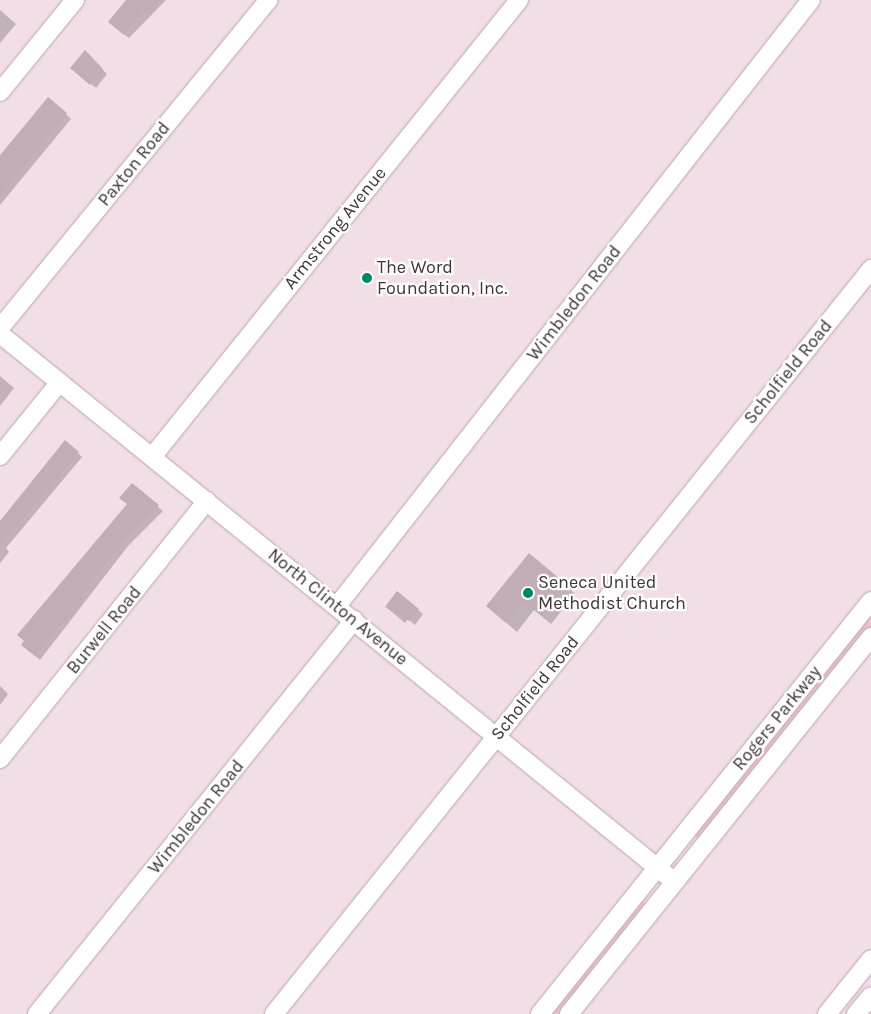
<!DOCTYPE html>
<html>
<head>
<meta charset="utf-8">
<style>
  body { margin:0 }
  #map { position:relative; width:871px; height:1014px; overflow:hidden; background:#f2dee6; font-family:Karla,sans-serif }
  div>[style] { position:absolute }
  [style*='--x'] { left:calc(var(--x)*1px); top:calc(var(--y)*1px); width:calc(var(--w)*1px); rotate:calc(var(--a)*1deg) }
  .green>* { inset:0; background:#eec1d4 }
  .shadow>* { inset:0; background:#0003 }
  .building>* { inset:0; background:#c0adb5 }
  .roads { filter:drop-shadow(0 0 1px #b8a5ad) drop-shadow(0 0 1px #b8a5ad) }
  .minor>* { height:18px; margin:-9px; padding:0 9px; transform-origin:9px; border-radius:9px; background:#fff }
  .dots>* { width:14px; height:14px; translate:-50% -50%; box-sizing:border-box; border:2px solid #fff; border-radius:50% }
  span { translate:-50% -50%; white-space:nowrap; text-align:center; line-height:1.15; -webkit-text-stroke:4.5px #fff; paint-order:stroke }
  .street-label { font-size:18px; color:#3d3538 }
  .poi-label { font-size:18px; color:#3d3538 }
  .left { translate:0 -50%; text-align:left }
</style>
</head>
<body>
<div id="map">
  <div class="green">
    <i style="clip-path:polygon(871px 610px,871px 628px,703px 837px,697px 838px,694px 834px)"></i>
    <i style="clip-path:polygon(641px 900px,647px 905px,562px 1014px,548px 1014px)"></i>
  </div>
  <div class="shadow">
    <i style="clip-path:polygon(129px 0,166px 0,129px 38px,114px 27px)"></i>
    <i style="clip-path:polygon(0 10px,16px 24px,0 43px)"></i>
    <i style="clip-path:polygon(85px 52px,107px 74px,96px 88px,77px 73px)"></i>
    <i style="clip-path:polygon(48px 98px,71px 119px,0 205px,0 155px)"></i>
    <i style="clip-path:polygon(0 376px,14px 388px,0 406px)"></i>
    <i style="clip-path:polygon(78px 453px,82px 457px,6px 548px,9px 552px,0 563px,0 523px)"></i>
    <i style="clip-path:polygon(132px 485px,163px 511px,128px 546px,40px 660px,22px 645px,128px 505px)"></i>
    <i style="clip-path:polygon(565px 584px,575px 594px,551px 624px,534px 610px,517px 632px,487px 606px)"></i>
    <i style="clip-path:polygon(398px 593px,423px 614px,415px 625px,408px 619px,405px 623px,386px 607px)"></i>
    <i style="clip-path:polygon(0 686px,8px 694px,0 705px)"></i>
  </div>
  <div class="building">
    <i style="clip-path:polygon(126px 0,159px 0,147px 14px,143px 10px,124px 35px,108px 22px)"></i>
    <i style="clip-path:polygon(85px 50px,103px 69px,90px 85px,70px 68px)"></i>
    <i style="clip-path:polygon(48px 97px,67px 113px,0 195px,0 156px)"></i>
    <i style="clip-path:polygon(65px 440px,79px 452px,0 546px,0 521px)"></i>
    <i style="clip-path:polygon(132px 483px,159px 505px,123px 542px,82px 594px,85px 597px,35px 656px,21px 645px,24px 641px,17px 635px,127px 504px,119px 498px)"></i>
    <i style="clip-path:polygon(529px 553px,566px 584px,541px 615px,524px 602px,506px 623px,486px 606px)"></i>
    <i style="clip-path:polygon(397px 591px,419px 609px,409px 621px,385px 607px)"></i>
  </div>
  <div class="roads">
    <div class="minor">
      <i style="--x:0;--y:92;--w:119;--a:-50.8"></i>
      <i style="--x:0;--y:328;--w:424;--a:-50.7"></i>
      <i style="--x:0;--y:334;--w:869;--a:39.07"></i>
      <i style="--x:0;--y:456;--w:95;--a:-51"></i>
      <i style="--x:152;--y:457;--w:586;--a:-51.23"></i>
      <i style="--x:337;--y:606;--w:769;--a:-51.97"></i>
      <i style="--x:0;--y:759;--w:331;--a:-51.3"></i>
      <i style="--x:37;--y:1014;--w:506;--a:-51.18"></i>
      <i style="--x:274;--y:1014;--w:955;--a:-51.29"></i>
      <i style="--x:540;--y:1014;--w:529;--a:-51.29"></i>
      <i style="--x:569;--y:1014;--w:483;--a:-51.3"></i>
      <i style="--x:827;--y:1014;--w:70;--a:-51.3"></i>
      <i style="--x:856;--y:1014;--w:23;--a:-50"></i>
    </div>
  </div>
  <div class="dots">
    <i style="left:367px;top:278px;background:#018568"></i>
    <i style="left:528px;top:593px;background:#018568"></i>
  </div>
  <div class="street-label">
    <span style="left:134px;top:164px;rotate:-51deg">Paxton Road</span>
    <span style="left:335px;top:228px;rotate:-51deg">Armstrong Avenue</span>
    <span style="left:574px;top:303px;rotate:-52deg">Wimbledon Road</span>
    <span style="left:788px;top:372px;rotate:-51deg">Scholfield Road</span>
    <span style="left:338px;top:607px;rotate:39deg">North Clinton Avenue</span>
    <span style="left:104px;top:630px;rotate:-51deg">Burwell Road</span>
    <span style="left:535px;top:688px;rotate:-51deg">Scholfield Road</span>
    <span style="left:777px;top:718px;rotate:-51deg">Rogers Parkway</span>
    <span style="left:196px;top:817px;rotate:-51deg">Wimbledon Road</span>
  </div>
  <div class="poi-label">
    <span class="left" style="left:377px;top:278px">The Word<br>Foundation, Inc.</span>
    <span class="left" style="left:538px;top:593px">Seneca United<br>Methodist Church</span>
  </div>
</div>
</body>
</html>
